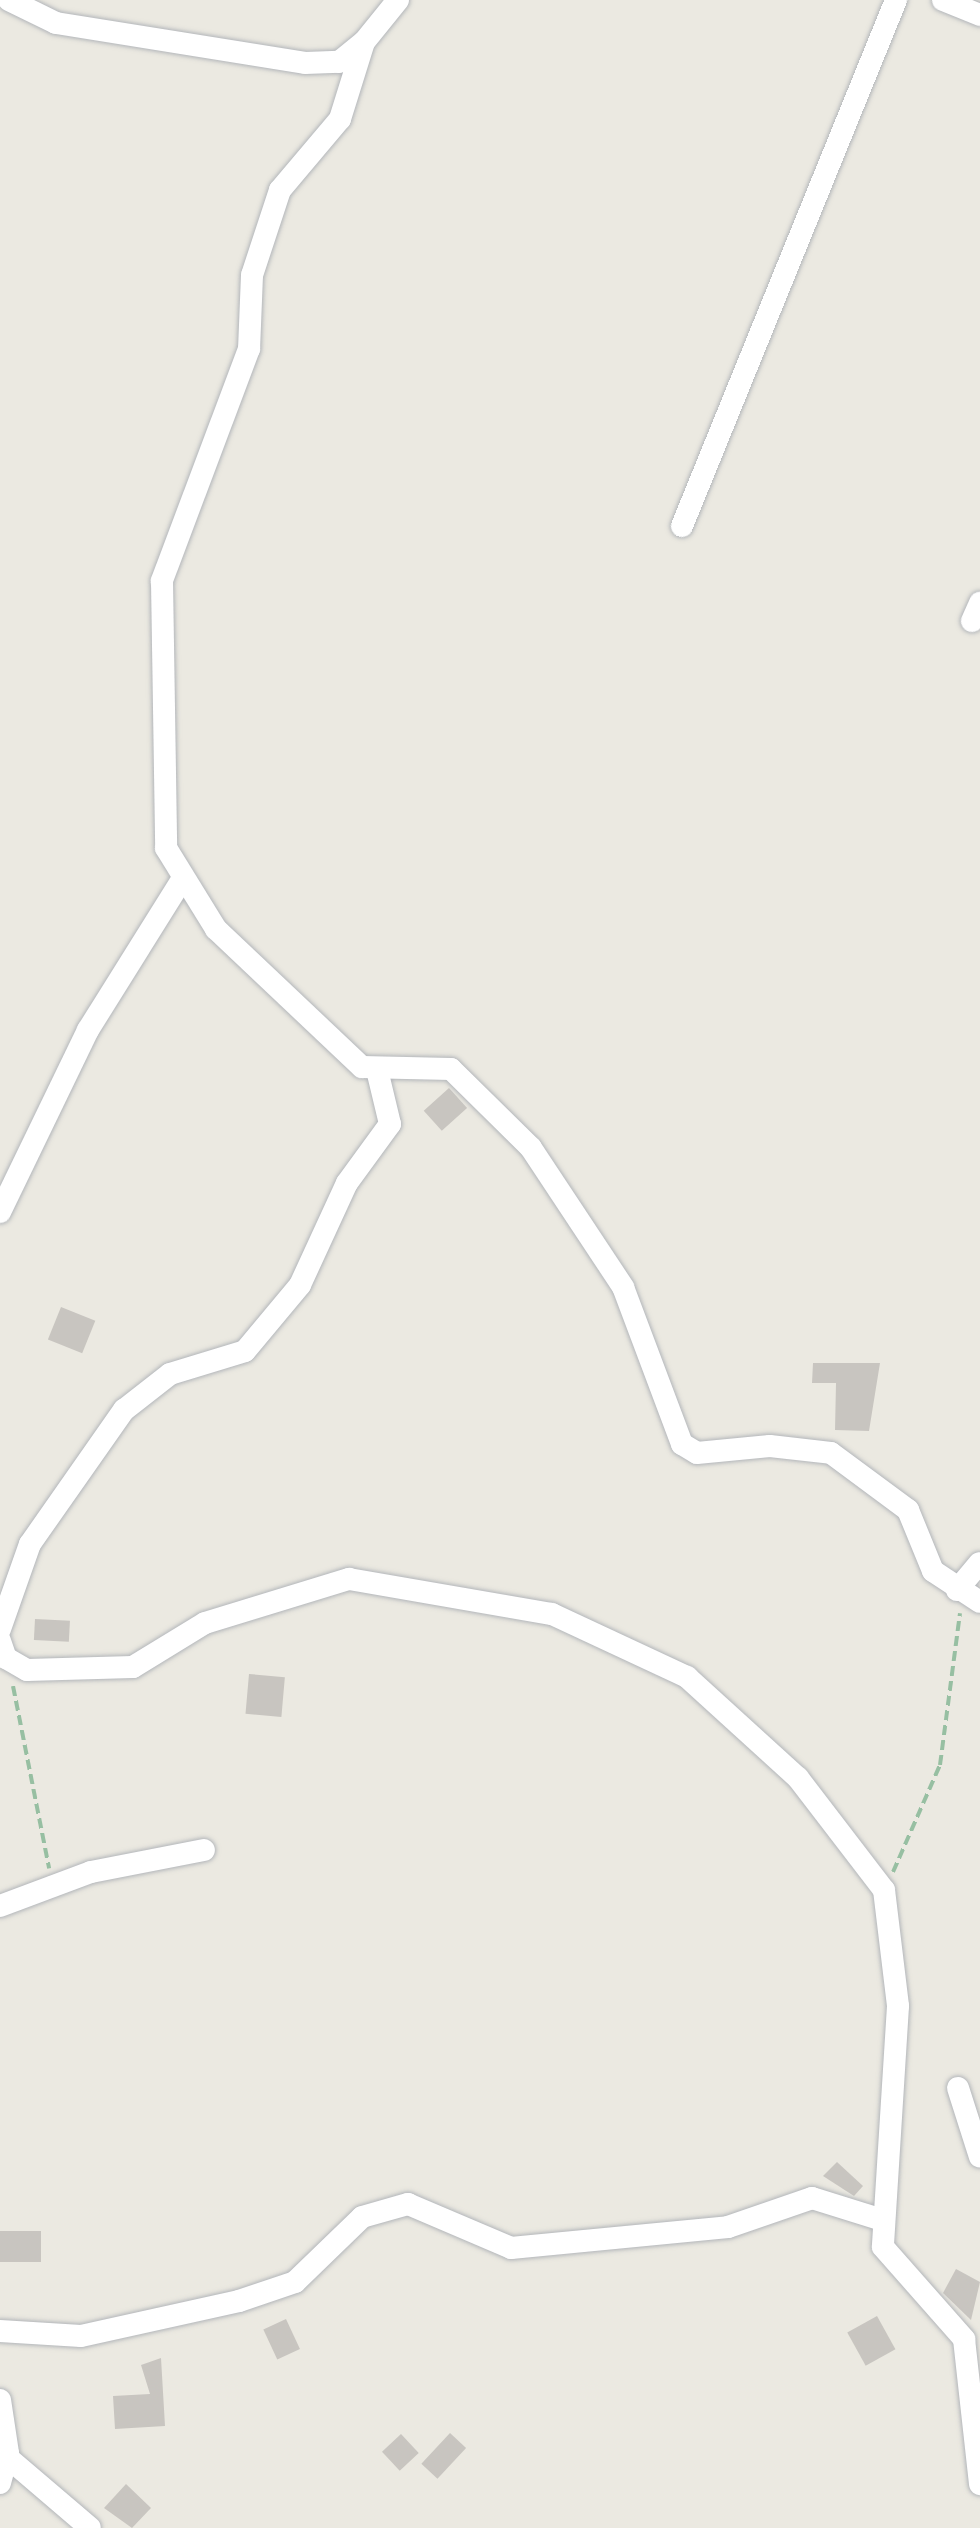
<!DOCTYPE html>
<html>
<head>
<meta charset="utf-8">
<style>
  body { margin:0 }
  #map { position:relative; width:980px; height:2528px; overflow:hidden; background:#ebe9e1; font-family:"Golos Text",sans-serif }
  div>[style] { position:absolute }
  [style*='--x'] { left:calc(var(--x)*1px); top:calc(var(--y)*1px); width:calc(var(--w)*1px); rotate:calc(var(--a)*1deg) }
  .building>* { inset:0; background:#c8c5c0; transform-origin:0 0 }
  .path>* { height:4px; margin-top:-2px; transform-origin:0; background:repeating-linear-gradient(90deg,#97bfa2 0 10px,transparent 0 15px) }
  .roads { filter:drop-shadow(0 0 2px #b3b6ba) drop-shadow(0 0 2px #b3b6ba) }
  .minor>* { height:22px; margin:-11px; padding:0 11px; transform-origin:11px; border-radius:11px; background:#fff }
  span { translate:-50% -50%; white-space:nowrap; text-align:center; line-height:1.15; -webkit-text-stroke:8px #fff; paint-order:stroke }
</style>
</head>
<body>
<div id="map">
  <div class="building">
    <i style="left:449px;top:1088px;width:27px;height:34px;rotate:48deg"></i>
    <i style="left:61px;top:1307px;width:37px;height:35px;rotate:22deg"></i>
    <i style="clip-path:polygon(813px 1363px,880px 1363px,869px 1431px,835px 1430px,836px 1383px,812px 1383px)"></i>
    <i style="left:35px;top:1619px;width:35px;height:21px;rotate:3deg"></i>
    <i style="left:249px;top:1674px;width:36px;height:40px;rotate:5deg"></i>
    <i style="clip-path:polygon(837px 2162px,863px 2186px,854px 2196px,823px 2176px)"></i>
    <i style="left:0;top:2231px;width:41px;height:31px"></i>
    <i style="clip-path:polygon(956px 2269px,980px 2282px,971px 2320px,943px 2293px)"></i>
    <i style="left:877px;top:2316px;width:38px;height:34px;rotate:61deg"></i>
    <i style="left:286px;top:2319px;width:33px;height:25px;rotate:65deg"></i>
    <i style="clip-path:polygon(161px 2358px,165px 2426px,115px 2429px,113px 2396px,150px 2394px,141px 2365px)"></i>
    <i style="left:450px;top:2433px;width:22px;height:42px;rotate:43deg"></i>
    <i style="left:401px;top:2434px;width:26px;height:26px;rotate:47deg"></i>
    <i style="clip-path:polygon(126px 2484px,151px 2508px,132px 2528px,104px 2508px)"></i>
  </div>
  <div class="path">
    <i style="--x:13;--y:1686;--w:186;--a:78.8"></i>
    <i style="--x:893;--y:1872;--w:117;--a:-66.3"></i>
    <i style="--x:940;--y:1765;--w:153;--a:-82.5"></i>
  </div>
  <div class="roads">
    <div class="minor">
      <i style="--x:9;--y:0;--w:52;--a:26.1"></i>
      <i style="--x:56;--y:23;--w:252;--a:9.1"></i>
      <i style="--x:305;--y:63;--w:34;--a:-2"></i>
      <i style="--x:339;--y:62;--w:32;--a:-39"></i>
      <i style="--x:398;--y:0;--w:54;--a:129"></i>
      <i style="--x:364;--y:42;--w:81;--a:107.3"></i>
      <i style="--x:340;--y:119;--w:93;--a:130.2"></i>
      <i style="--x:280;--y:190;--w:89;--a:108.2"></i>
      <i style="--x:252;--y:275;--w:74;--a:92.3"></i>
      <i style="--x:249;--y:349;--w:248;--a:110.6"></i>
      <i style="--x:162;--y:581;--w:267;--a:89.1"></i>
      <i style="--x:166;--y:848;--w:95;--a:58.3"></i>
      <i style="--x:216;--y:929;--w:201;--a:43.4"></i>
      <i style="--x:362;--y:1067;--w:89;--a:1.3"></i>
      <i style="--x:451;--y:1069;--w:112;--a:44.6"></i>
      <i style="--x:531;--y:1148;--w:167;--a:56.5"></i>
      <i style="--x:623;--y:1287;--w:168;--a:69.4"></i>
      <i style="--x:682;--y:1444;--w:17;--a:31"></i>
      <i style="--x:697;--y:1453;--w:73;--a:-5.5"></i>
      <i style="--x:770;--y:1446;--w:61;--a:6.5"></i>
      <i style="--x:831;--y:1453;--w:96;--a:36.5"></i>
      <i style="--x:908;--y:1510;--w:66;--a:67.7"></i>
      <i style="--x:933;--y:1571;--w:56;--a:33.4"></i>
      <i style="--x:943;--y:0;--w:40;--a:22"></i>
      <i style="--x:682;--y:526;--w:568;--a:-67.86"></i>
      <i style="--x:972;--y:621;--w:20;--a:-66"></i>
      <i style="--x:0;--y:1212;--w:202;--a:-64.2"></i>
      <i style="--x:88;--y:1030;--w:173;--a:-58"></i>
      <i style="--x:957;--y:1590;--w:35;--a:-50"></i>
      <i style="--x:0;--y:1629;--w:90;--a:-70.6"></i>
      <i style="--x:30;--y:1544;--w:164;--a:-55"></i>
      <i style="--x:124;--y:1410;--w:58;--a:-38"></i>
      <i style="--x:170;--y:1374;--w:78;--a:-17"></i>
      <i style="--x:245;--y:1351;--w:86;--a:-50.2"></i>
      <i style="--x:300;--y:1285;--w:112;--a:-65.3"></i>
      <i style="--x:347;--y:1183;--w:73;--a:-53.9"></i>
      <i style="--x:390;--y:1124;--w:56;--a:-103.5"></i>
      <i style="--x:0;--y:1641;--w:18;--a:71"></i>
      <i style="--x:6;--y:1658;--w:24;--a:30"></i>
      <i style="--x:27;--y:1670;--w:106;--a:-1.6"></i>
      <i style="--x:133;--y:1667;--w:84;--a:-31.4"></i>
      <i style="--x:205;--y:1623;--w:151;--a:-17"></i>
      <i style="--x:349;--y:1579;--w:206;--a:9.8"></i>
      <i style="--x:552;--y:1614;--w:149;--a:25"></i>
      <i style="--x:687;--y:1677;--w:150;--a:42.3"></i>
      <i style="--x:798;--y:1778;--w:141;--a:52.5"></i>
      <i style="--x:884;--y:1890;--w:117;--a:83.1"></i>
      <i style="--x:898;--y:2006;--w:241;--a:93.6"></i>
      <i style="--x:883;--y:2247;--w:123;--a:48.6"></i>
      <i style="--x:964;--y:2339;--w:146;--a:83.7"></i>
      <i style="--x:0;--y:1906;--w:97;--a:-20.5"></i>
      <i style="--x:91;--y:1872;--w:115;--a:-11"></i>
      <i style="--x:958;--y:2088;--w:72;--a:72.3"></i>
      <i style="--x:0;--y:2331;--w:81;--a:3.5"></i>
      <i style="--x:81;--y:2336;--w:162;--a:-12.5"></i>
      <i style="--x:239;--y:2301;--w:59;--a:-18.7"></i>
      <i style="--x:295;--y:2282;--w:93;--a:-44.1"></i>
      <i style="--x:362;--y:2217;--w:48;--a:-15.8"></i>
      <i style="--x:408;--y:2204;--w:112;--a:23.1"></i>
      <i style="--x:511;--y:2248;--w:218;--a:-5.5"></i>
      <i style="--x:728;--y:2227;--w:89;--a:-19"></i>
      <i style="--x:812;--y:2198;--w:73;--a:17.4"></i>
      <i style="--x:0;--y:2400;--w:54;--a:81.4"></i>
      <i style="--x:8;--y:2453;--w:31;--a:105"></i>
      <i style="--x:0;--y:2451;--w:118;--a:40.5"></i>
    </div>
  </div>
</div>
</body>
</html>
